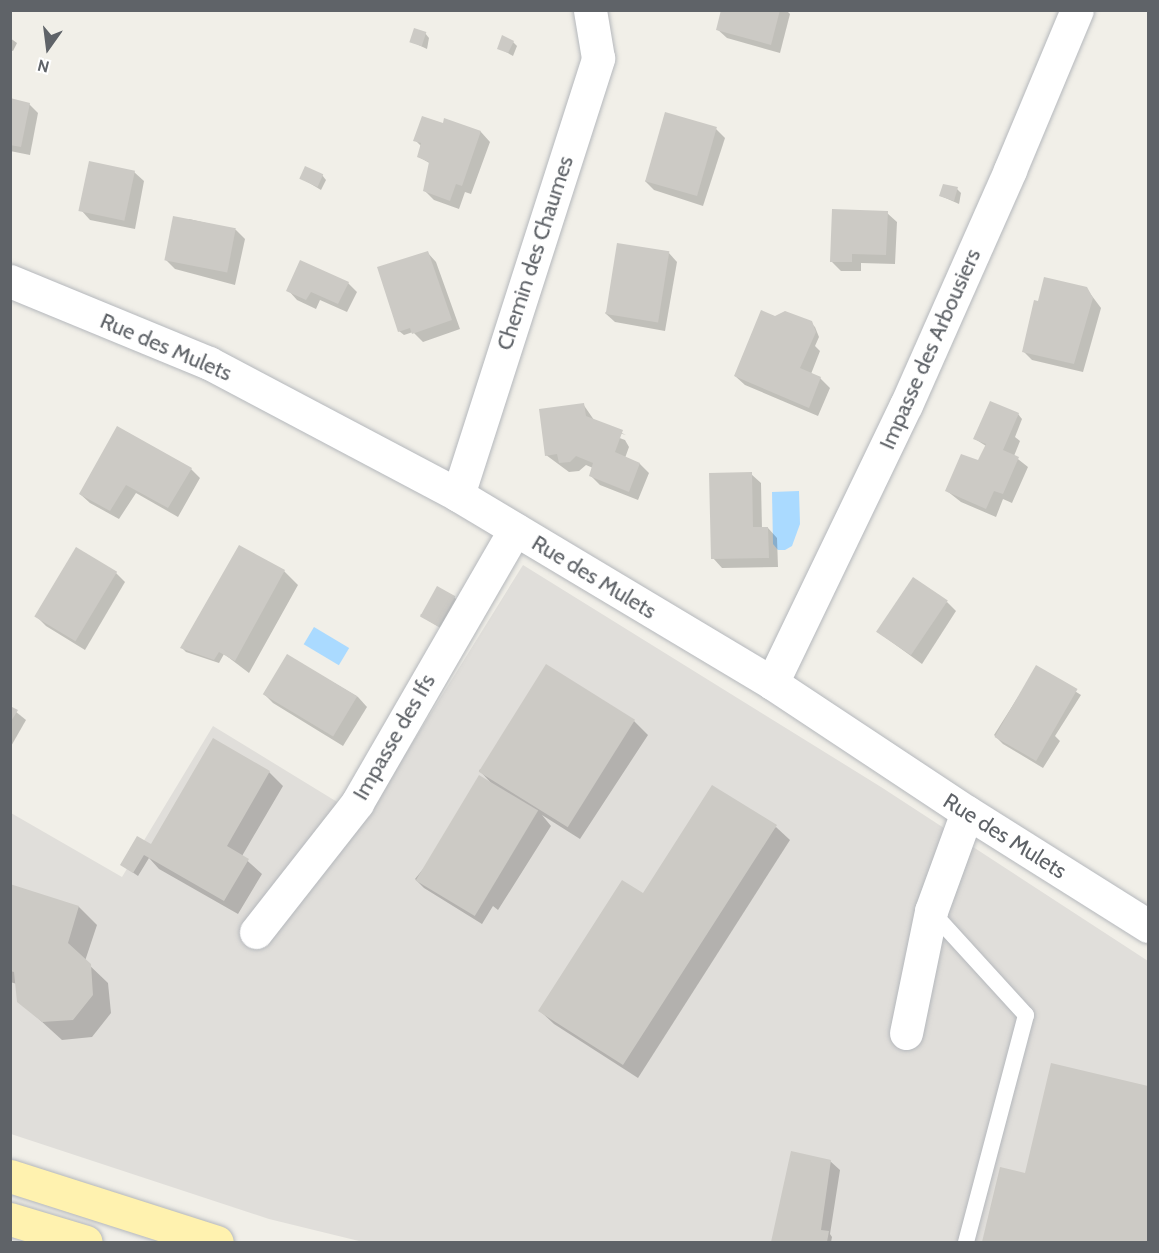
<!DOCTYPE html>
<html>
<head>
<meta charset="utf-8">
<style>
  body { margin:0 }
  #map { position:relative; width:1159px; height:1253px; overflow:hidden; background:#f1efe8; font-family:Cabin,sans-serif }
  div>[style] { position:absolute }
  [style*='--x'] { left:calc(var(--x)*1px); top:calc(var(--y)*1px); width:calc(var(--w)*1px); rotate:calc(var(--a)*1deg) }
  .industrial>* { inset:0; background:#e0deda }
  .water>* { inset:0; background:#aadaff; transform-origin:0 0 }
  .shadow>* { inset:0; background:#0003 }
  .building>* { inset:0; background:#cccac5; transform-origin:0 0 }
  .roads { filter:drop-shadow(0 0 2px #b5b8bc) drop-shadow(0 0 2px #b5b8bc) }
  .service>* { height:16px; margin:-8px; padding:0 8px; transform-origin:8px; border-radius:8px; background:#fff }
  .minor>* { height:33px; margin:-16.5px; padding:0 16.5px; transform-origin:16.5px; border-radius:16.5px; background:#fff }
  .primary>* { height:33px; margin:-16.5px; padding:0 16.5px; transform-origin:16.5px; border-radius:16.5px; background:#fff2af }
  span { translate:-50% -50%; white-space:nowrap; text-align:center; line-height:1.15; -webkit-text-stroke:4.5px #fff; paint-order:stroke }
  .street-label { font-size:22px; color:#5f6368 }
  .frame { position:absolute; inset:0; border:12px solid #5f6368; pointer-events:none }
  .north { position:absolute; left:18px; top:18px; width:60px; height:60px; -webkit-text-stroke:4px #fff; paint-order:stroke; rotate:194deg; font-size:16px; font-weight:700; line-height:24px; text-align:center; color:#5f6368 }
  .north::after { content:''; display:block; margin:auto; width:21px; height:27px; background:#5f6368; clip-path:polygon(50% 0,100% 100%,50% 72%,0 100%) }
</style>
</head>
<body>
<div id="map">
  <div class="industrial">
    <i style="clip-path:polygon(523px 565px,881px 787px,1148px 961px,1148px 1242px,363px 1242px,269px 1219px,11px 1134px,11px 813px,122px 877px,213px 726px,365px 819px)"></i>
  </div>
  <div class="water">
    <i style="clip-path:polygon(799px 491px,800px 524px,792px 546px,785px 550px,778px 550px,773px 544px,772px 492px)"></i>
    <i style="left:314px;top:627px;width:41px;height:20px;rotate:31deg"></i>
  </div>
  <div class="shadow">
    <i style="clip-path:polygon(722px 10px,786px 10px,790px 14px,780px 53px,727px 38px,717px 29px)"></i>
    <i style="clip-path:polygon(425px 33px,429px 38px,427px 49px,412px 42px)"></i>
    <i style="clip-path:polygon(10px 38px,17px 43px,13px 51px,10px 50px)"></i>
    <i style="clip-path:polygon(513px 42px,517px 46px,513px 56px,499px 48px)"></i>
    <i style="clip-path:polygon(10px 100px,29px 104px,38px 113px,30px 155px,10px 151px)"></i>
    <i style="clip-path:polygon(445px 120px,481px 132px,490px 142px,471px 194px,465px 192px,459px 209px,434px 200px,425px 191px,431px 164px,419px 157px,422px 147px,415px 140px,444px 125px)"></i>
    <i style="clip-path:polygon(716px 129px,725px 138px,703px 206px,654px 190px,645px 181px)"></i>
    <i style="clip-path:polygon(134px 172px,144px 181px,135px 229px,90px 220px,81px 210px)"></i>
    <i style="clip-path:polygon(322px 175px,326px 180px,321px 190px,301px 178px)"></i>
    <i style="clip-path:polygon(957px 189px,961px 193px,959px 204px,941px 196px)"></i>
    <i style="clip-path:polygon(887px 213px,897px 222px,895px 264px,861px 263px,861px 271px,841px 271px,832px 262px)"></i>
    <i style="clip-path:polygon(189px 219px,236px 230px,245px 239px,235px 285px,175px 269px,166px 260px)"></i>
    <i style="clip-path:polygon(427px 252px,436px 262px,460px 329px,423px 342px,413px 332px,404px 335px,399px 331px)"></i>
    <i style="clip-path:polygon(668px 252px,677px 262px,665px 331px,615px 322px,605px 313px)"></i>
    <i style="clip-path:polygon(348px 283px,357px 292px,347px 312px,320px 300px,316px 309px,297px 300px,288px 290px)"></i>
    <i style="clip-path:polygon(1086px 288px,1101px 308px,1083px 372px,1032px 360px,1023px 351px)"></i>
    <i style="clip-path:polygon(775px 317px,811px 323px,815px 327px,819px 337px,815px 346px,820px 351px,811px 374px,820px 378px,830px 388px,818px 416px,745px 385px,735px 376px)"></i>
    <i style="clip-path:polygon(583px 404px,594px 420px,626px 435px,595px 426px,595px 429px,625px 440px,629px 447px,625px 458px,640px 464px,649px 473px,638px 500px,600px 485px,590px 475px,593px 468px,586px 465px,579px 471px,569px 472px,546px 455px)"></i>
    <i style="clip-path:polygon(1018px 414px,1022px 419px,1015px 437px,1020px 441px,1014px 456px,1028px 467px,1012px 503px,1003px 499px,996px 517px,961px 502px,947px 491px,979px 462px,986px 446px,975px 439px)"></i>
    <i style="clip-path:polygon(191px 469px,200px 478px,178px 517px,136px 493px,119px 519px,90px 503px,80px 494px)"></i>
    <i style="clip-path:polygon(751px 474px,761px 483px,762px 529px,768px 528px,777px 538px,778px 567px,722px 568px,713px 558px)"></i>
    <i style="clip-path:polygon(240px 547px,284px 571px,298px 585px,249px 673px,224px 654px,219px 663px,186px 652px,182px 648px)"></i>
    <i style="clip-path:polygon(116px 573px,125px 582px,85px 650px,46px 626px,37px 617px)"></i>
    <i style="clip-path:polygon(454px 597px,458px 601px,442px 629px,420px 615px)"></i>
    <i style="clip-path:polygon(947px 602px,956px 611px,922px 664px,878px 632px)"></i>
    <i style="clip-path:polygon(288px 656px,358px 697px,367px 707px,343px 746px,273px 703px,264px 694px)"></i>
    <i style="clip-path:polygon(1037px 667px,1081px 695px,1055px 736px,1060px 741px,1043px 768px,1003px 744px,994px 735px)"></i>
    <i style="clip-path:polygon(10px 707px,26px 720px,10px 748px)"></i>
    <i style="clip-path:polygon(634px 721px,648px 735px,580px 839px,542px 815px,551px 826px,498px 910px,493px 906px,482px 924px,424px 888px,415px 879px,492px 784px,479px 770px)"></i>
    <i style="clip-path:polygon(269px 772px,283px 786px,242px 856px,262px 874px,238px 914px,159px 869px,149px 858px,138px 876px,122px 865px)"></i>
    <i style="clip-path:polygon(776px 827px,790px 840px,638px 1078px,554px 1024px,540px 1011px,643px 895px)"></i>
    <i style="clip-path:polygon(10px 886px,79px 907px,97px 925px,85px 961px,108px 983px,111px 1013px,92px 1037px,62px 1040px,19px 1001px,17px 984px,10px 982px)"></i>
    <i style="clip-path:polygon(1052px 1065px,1148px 1088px,1148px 1242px,984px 1242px,1001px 1169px,1026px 1177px)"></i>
    <i style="clip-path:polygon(792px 1153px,830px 1161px,840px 1170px,830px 1234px,832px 1237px,831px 1242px,772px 1242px)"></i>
  </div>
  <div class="building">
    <i style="clip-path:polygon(721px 10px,780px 10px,771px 45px,716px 30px)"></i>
    <i style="left:414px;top:28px;width:13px;height:15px;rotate:18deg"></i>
    <i style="clip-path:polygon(502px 35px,514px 41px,508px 53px,497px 49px)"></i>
    <i style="clip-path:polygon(10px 98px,30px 103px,21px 147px,10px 145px)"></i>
    <i style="left:665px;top:112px;width:54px;height:72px;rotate:16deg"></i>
    <i style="clip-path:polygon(422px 116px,443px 123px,444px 118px,481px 131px,462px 186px,456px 184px,450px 201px,423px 191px,429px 162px,417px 157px,421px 143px,413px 141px)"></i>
    <i style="left:89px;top:161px;width:47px;height:51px;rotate:12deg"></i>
    <i style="left:305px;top:166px;width:20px;height:14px;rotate:24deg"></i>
    <i style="clip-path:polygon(943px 184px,958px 187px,954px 201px,939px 196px)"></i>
    <i style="clip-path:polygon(832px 209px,888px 211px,886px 255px,852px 254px,852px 262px,830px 262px)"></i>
    <i style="left:173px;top:216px;width:64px;height:45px;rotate:11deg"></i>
    <i style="left:617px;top:243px;width:53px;height:72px;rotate:9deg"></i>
    <i style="clip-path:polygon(428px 251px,452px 320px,412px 334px,410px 328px,398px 332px,377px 267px)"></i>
    <i style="clip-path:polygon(300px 260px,349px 282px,338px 304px,311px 292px,306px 300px,286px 291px)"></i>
    <i style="clip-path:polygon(1044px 277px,1087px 287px,1093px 298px,1074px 364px,1022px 352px,1034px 300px,1038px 301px)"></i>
    <i style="clip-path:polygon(761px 310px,775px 316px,785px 311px,812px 321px,816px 332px,800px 368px,821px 377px,809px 408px,734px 376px)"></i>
    <i style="clip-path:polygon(990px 401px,1019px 413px,1003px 450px,1019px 457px,1003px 494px,994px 491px,986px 509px,945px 491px,961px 454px,978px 460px,986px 444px,973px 439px)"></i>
    <i style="clip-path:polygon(584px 403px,586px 416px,623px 430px,615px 452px,640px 463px,629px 492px,589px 476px,593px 463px,576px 456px,570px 462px,559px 463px,557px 454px,545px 456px,539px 409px)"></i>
    <i style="clip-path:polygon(117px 426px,192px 468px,168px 508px,126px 485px,110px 511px,79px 494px)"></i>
    <i style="clip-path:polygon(752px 472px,753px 527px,768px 527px,769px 558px,711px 559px,709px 473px)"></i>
    <i style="clip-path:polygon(239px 545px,285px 570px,235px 661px,219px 652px,214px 660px,180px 648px)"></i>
    <i style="left:76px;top:547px;width:48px;height:81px;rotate:31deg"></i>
    <i style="left:913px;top:577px;width:42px;height:66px;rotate:34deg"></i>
    <i style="left:437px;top:586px;width:21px;height:35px;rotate:29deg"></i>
    <i style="left:287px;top:654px;width:82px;height:47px;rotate:31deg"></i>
    <i style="left:546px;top:664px;width:105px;height:127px;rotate:32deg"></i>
    <i style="left:1036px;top:665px;width:48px;height:83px;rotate:30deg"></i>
    <i style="clip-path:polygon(10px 706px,18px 710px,10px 723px)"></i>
    <i style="clip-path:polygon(213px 738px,270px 771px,227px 846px,249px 859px,224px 901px,144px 855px,133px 873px,120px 865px,137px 836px,151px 844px)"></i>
    <i style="left:479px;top:775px;width:69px;height:123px;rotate:31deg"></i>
    <i style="clip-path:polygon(712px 785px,777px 825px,623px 1065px,538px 1011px,622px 880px,643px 893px)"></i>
    <i style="clip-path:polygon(10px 884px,79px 906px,68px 943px,91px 964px,93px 995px,73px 1020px,42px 1022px,17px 1002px,14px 972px,10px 971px)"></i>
    <i style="clip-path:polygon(1051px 1063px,1148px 1086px,1148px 1242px,982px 1242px,1000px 1167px,1025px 1173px)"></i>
    <i style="clip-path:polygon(791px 1151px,831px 1160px,821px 1230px,829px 1231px,827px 1242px,771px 1242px)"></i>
  </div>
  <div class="roads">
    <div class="service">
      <i style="--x:931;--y:911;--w:141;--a:47.6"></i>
      <i style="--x:1026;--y:1015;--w:235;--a:104.8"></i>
    </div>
    <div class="minor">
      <i style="--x:10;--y:281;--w:215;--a:22.4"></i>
      <i style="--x:209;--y:363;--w:282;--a:27.9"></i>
      <i style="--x:458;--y:495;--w:366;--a:30.9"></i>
      <i style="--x:772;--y:683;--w:234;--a:33.5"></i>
      <i style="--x:967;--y:812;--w:214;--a:32.2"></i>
      <i style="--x:458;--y:495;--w:459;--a:-72.2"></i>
      <i style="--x:598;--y:58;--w:49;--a:-99.5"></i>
      <i style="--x:772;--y:683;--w:309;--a:-64.3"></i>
      <i style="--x:906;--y:405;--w:257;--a:-66.1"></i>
      <i style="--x:1010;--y:170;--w:173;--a:-67.3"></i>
      <i style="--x:256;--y:932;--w:164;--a:-51.9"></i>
      <i style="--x:357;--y:803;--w:316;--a:-60"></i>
      <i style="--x:906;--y:1033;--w:125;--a:-78.4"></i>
      <i style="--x:931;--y:911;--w:105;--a:-70"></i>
    </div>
    <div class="primary">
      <i style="--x:10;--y:1176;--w:217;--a:17.7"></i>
      <i style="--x:10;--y:1219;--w:79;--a:16.8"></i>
    </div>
  </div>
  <div class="street-label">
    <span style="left:535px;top:253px;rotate:-72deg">Chemin des Chaumes</span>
    <span style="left:166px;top:347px;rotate:23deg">Rue des Mulets</span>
    <span style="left:930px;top:349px;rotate:-66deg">Impasse des Arbousiers</span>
    <span style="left:594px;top:577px;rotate:31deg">Rue des Mulets</span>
    <span style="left:394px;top:737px;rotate:-60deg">Impasse des Ifs</span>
    <span style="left:1005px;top:836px;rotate:32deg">Rue des Mulets</span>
  </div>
  <div class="frame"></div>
  <div class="north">N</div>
</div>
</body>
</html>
